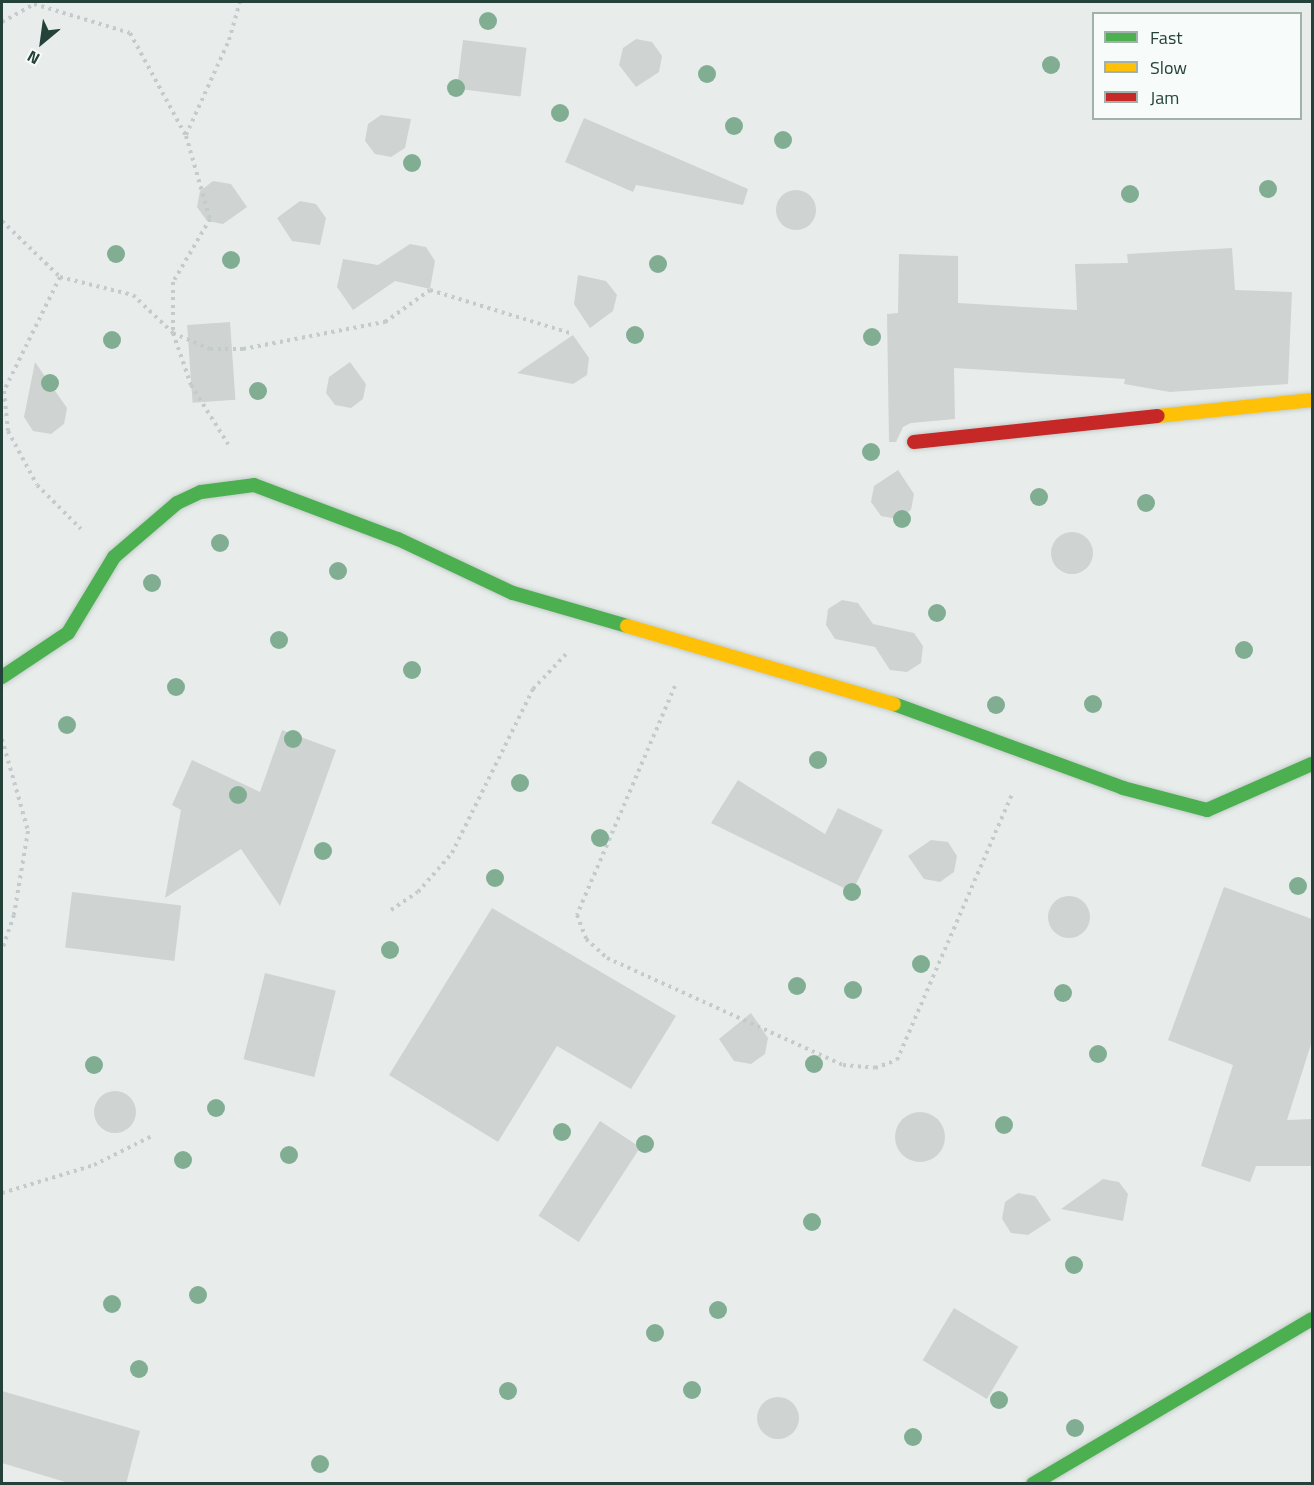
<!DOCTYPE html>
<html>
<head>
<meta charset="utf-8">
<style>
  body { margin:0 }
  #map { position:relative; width:1314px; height:1485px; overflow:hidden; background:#e8edeb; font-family:"Titillium Web",sans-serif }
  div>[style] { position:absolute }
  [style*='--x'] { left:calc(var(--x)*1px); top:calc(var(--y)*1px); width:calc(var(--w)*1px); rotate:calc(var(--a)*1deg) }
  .building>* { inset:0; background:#cfd4d2; transform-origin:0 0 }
  .round { border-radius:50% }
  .path>* { height:4px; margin-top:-2px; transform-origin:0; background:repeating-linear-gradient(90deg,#c3ccca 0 3px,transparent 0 7.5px) }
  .roads { filter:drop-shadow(0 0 2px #c3cbc8) drop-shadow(0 0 2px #c3cbc8) }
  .fast>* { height:14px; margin:-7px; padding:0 7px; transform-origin:7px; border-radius:7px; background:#4caf50 }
  .slow>* { height:14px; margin:-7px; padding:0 7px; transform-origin:7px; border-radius:7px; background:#ffc107 }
  .jam>* { height:14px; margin:-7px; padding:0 7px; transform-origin:7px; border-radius:7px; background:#c62828 }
  .trees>* { width:18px; height:18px; margin:-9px; border-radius:50%; background:#81ae93 }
  span { translate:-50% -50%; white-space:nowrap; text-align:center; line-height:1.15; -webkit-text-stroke:4.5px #f7fbf9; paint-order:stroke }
  .frame { position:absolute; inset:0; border:3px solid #24423a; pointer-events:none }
  .legend { position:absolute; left:1092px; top:12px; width:210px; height:108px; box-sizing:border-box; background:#f7fbf9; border:2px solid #a3b1ad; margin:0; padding:8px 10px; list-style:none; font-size:18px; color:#24423a }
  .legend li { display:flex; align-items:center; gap:12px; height:30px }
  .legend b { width:30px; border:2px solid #a3b1ad }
  .north { position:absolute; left:12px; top:12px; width:60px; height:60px; -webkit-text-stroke:4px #f7fbf9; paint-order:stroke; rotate:209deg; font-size:16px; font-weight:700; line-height:24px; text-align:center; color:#24423a }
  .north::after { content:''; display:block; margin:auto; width:21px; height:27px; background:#24423a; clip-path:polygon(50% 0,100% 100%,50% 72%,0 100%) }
</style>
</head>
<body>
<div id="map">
  <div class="building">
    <i style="clip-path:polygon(636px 39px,652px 42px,662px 56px,659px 72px,636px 87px,619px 65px,623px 48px)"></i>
    <i style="left:463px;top:40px;width:64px;height:49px;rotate:7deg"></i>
    <i style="clip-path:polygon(381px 115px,411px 119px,405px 148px,391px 157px,375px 154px,365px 141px,368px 124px)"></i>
    <i style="clip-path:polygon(584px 118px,748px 189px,743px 205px,636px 185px,633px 192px,565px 162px)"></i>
    <i style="clip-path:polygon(213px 181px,231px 184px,247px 207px,223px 224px,207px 221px,197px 207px,200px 191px)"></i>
    <i class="round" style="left:776px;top:190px;width:40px;height:40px"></i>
    <i style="clip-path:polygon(300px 201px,316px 204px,326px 218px,320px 245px,292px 241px,277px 218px)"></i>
    <i style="clip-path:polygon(410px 244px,426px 247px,435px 261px,430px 289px,395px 281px,353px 310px,337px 287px,343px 259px,378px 265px)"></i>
    <i style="clip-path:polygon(1232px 248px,1235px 290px,1292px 292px,1288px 384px,1170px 392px,1124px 384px,1125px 379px,954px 368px,955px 419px,911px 423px,903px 427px,896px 442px,889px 442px,887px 314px,898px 313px,899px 254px,958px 256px,958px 303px,1077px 310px,1075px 264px,1128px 263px,1127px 254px)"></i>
    <i style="clip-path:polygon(578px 275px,606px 281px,617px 295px,613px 311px,590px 328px,574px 304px)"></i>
    <i style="left:230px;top:322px;width:78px;height:43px;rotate:86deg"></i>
    <i style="clip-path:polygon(573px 335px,589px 358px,587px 375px,573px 384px,517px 373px)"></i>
    <i style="clip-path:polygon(35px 362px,67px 408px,64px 424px,51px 434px,33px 431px,24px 417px)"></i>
    <i style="clip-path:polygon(350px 362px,366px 384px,363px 399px,351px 408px,335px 405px,326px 393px,329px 377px)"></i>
    <i style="clip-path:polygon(898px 470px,914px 494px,911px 510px,897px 519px,881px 516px,871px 502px,874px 486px)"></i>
    <i class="round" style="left:1051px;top:532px;width:42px;height:42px"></i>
    <i style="clip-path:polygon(842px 600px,858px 603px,873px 624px,914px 633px,923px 646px,921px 663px,907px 672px,890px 670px,875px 647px,835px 639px,826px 625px,828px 609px)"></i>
    <i style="clip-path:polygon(282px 730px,336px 750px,280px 906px,241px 849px,165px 898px,181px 810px,172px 805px,192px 760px,260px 792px)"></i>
    <i style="clip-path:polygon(738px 780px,825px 834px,838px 808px,883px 830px,852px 892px,711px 823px)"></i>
    <i style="clip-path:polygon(931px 840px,948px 842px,957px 856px,954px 872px,940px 882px,924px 879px,908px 856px)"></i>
    <i style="clip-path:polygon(1224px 887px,1312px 919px,1312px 1041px,1287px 1120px,1312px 1119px,1312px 1166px,1256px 1166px,1250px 1182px,1201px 1166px,1233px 1065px,1168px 1040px)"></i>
    <i style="left:72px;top:892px;width:110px;height:56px;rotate:7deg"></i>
    <i class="round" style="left:1048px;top:896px;width:42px;height:42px"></i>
    <i style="clip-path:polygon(492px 908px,676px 1016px,631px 1089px,557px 1046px,498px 1142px,389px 1075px)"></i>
    <i style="left:265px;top:973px;width:73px;height:89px;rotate:14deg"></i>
    <i style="clip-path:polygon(751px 1013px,768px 1038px,765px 1054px,751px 1064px,734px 1061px,719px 1039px)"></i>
    <i class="round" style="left:94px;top:1091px;width:42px;height:42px"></i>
    <i class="round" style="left:895px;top:1112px;width:50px;height:50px"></i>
    <i style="left:600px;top:1121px;width:48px;height:113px;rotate:33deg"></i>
    <i style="clip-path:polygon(1103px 1179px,1119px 1182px,1128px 1194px,1123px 1221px,1061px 1209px)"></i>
    <i style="clip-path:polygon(1018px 1193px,1035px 1196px,1051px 1220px,1028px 1235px,1011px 1233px,1002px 1219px,1005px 1202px)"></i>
    <i style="left:954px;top:1308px;width:75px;height:61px;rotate:31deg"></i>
    <i style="clip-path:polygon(2px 1391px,140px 1431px,126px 1484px,72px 1484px,2px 1463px)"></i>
    <i class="round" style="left:757px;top:1397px;width:42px;height:42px"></i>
  </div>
  <div class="path">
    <i style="--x:2;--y:22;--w:37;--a:-29"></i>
    <i style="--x:34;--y:4;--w:100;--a:16.8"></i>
    <i style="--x:130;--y:33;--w:117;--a:61.5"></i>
    <i style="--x:186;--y:136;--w:86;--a:73.9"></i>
    <i style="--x:210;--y:219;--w:73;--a:120.4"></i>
    <i style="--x:173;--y:282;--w:51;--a:90"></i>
    <i style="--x:173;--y:333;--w:55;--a:70.9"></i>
    <i style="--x:191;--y:385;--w:70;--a:57.9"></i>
    <i style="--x:186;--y:135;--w:104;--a:-65.6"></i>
    <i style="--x:229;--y:40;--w:40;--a:-74"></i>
    <i style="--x:2;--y:221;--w:81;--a:44"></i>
    <i style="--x:60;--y:277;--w:75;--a:13.9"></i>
    <i style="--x:133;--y:295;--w:55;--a:43.5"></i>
    <i style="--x:173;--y:333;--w:40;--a:23.4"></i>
    <i style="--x:210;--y:349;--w:33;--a:0"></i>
    <i style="--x:243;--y:349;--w:145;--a:-10.8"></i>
    <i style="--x:385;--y:322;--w:55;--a:-35.4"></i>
    <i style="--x:430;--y:290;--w:146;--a:17.1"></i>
    <i style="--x:60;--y:277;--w:127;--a:116.2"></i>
    <i style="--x:4;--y:391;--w:40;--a:84.3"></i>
    <i style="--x:8;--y:431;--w:61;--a:61.8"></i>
    <i style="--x:37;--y:485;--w:62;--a:45"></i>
    <i style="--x:675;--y:686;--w:249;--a:113.2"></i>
    <i style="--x:577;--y:915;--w:26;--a:69"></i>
    <i style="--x:586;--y:939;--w:28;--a:42"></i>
    <i style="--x:607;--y:958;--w:259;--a:24.4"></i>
    <i style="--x:843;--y:1065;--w:32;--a:5"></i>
    <i style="--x:875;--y:1068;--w:23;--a:-20"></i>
    <i style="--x:897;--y:1060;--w:292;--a:-66.6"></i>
    <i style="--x:2;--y:739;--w:96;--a:74.2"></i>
    <i style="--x:28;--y:831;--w:85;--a:99.5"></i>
    <i style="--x:14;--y:915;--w:37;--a:109"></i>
    <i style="--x:391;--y:910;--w:32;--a:-34"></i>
    <i style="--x:418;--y:892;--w:52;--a:-48.9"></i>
    <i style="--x:452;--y:853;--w:183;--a:-63.7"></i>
    <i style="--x:533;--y:689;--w:50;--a:-46.6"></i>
    <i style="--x:2;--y:1193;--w:96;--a:-16.9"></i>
    <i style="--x:94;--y:1165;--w:67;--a:-26.6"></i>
  </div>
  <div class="roads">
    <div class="fast">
      <i style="--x:2;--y:677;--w:79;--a:-33.7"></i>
      <i style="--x:68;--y:633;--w:89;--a:-58.8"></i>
      <i style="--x:114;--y:557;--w:83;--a:-40.6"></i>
      <i style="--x:177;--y:503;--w:26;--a:-25"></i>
      <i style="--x:201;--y:492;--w:53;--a:-7.5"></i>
      <i style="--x:254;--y:485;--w:154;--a:20.6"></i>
      <i style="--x:398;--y:539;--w:127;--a:25.2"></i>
      <i style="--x:513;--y:593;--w:119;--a:16.1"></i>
      <i style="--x:894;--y:704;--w:244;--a:20.1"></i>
      <i style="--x:1123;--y:788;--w:87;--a:14.7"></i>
      <i style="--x:1207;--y:810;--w:115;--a:-23.7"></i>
      <i style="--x:1033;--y:1484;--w:324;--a:-30.6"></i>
    </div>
    <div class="slow">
      <i style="--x:1158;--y:416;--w:155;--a:-5.9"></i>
      <i style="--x:627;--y:626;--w:278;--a:16.3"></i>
    </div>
    <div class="jam">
      <i style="--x:914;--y:442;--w:245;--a:-6.1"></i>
    </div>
  </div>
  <div class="trees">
    <i style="left:488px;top:21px"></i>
    <i style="left:1051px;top:65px"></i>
    <i style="left:707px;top:74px"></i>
    <i style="left:456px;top:88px"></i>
    <i style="left:560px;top:113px"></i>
    <i style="left:734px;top:126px"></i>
    <i style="left:783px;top:140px"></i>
    <i style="left:412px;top:163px"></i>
    <i style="left:1268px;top:189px"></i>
    <i style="left:1130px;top:194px"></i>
    <i style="left:116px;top:254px"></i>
    <i style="left:231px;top:260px"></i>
    <i style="left:658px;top:264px"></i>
    <i style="left:635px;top:335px"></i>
    <i style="left:872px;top:337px"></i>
    <i style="left:112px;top:340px"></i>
    <i style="left:50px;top:383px"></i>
    <i style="left:258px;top:391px"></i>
    <i style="left:871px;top:452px"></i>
    <i style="left:1039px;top:497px"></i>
    <i style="left:1146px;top:503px"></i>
    <i style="left:902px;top:519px"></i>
    <i style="left:220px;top:543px"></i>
    <i style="left:338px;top:571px"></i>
    <i style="left:152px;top:583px"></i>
    <i style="left:937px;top:613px"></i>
    <i style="left:279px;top:640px"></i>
    <i style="left:1244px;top:650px"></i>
    <i style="left:412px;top:670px"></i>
    <i style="left:176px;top:687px"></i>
    <i style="left:1093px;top:704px"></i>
    <i style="left:996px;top:705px"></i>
    <i style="left:67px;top:725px"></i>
    <i style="left:293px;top:739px"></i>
    <i style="left:818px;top:760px"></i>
    <i style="left:520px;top:783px"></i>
    <i style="left:238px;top:795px"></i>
    <i style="left:600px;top:838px"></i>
    <i style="left:323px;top:851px"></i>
    <i style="left:495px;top:878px"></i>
    <i style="left:1298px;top:886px"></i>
    <i style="left:852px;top:892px"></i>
    <i style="left:390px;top:950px"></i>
    <i style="left:921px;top:964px"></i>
    <i style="left:797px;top:986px"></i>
    <i style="left:853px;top:990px"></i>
    <i style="left:1063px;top:993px"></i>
    <i style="left:1098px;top:1054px"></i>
    <i style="left:814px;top:1064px"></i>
    <i style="left:94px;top:1065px"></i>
    <i style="left:216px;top:1108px"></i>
    <i style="left:1004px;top:1125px"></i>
    <i style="left:562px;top:1132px"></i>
    <i style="left:645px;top:1144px"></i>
    <i style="left:289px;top:1155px"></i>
    <i style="left:183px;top:1160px"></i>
    <i style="left:812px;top:1222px"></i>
    <i style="left:1074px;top:1265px"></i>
    <i style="left:198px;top:1295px"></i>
    <i style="left:112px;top:1304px"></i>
    <i style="left:718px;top:1310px"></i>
    <i style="left:655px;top:1333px"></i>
    <i style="left:139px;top:1369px"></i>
    <i style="left:692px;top:1390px"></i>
    <i style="left:508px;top:1391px"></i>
    <i style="left:999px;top:1400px"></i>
    <i style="left:1075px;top:1428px"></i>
    <i style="left:913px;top:1437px"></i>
    <i style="left:320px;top:1464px"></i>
  </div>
  <div class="frame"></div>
  <ul class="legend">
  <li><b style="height:8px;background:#4caf50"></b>Fast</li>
  <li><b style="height:8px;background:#ffc107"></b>Slow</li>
  <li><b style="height:8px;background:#c62828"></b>Jam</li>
  </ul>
  <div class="north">N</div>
</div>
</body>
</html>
